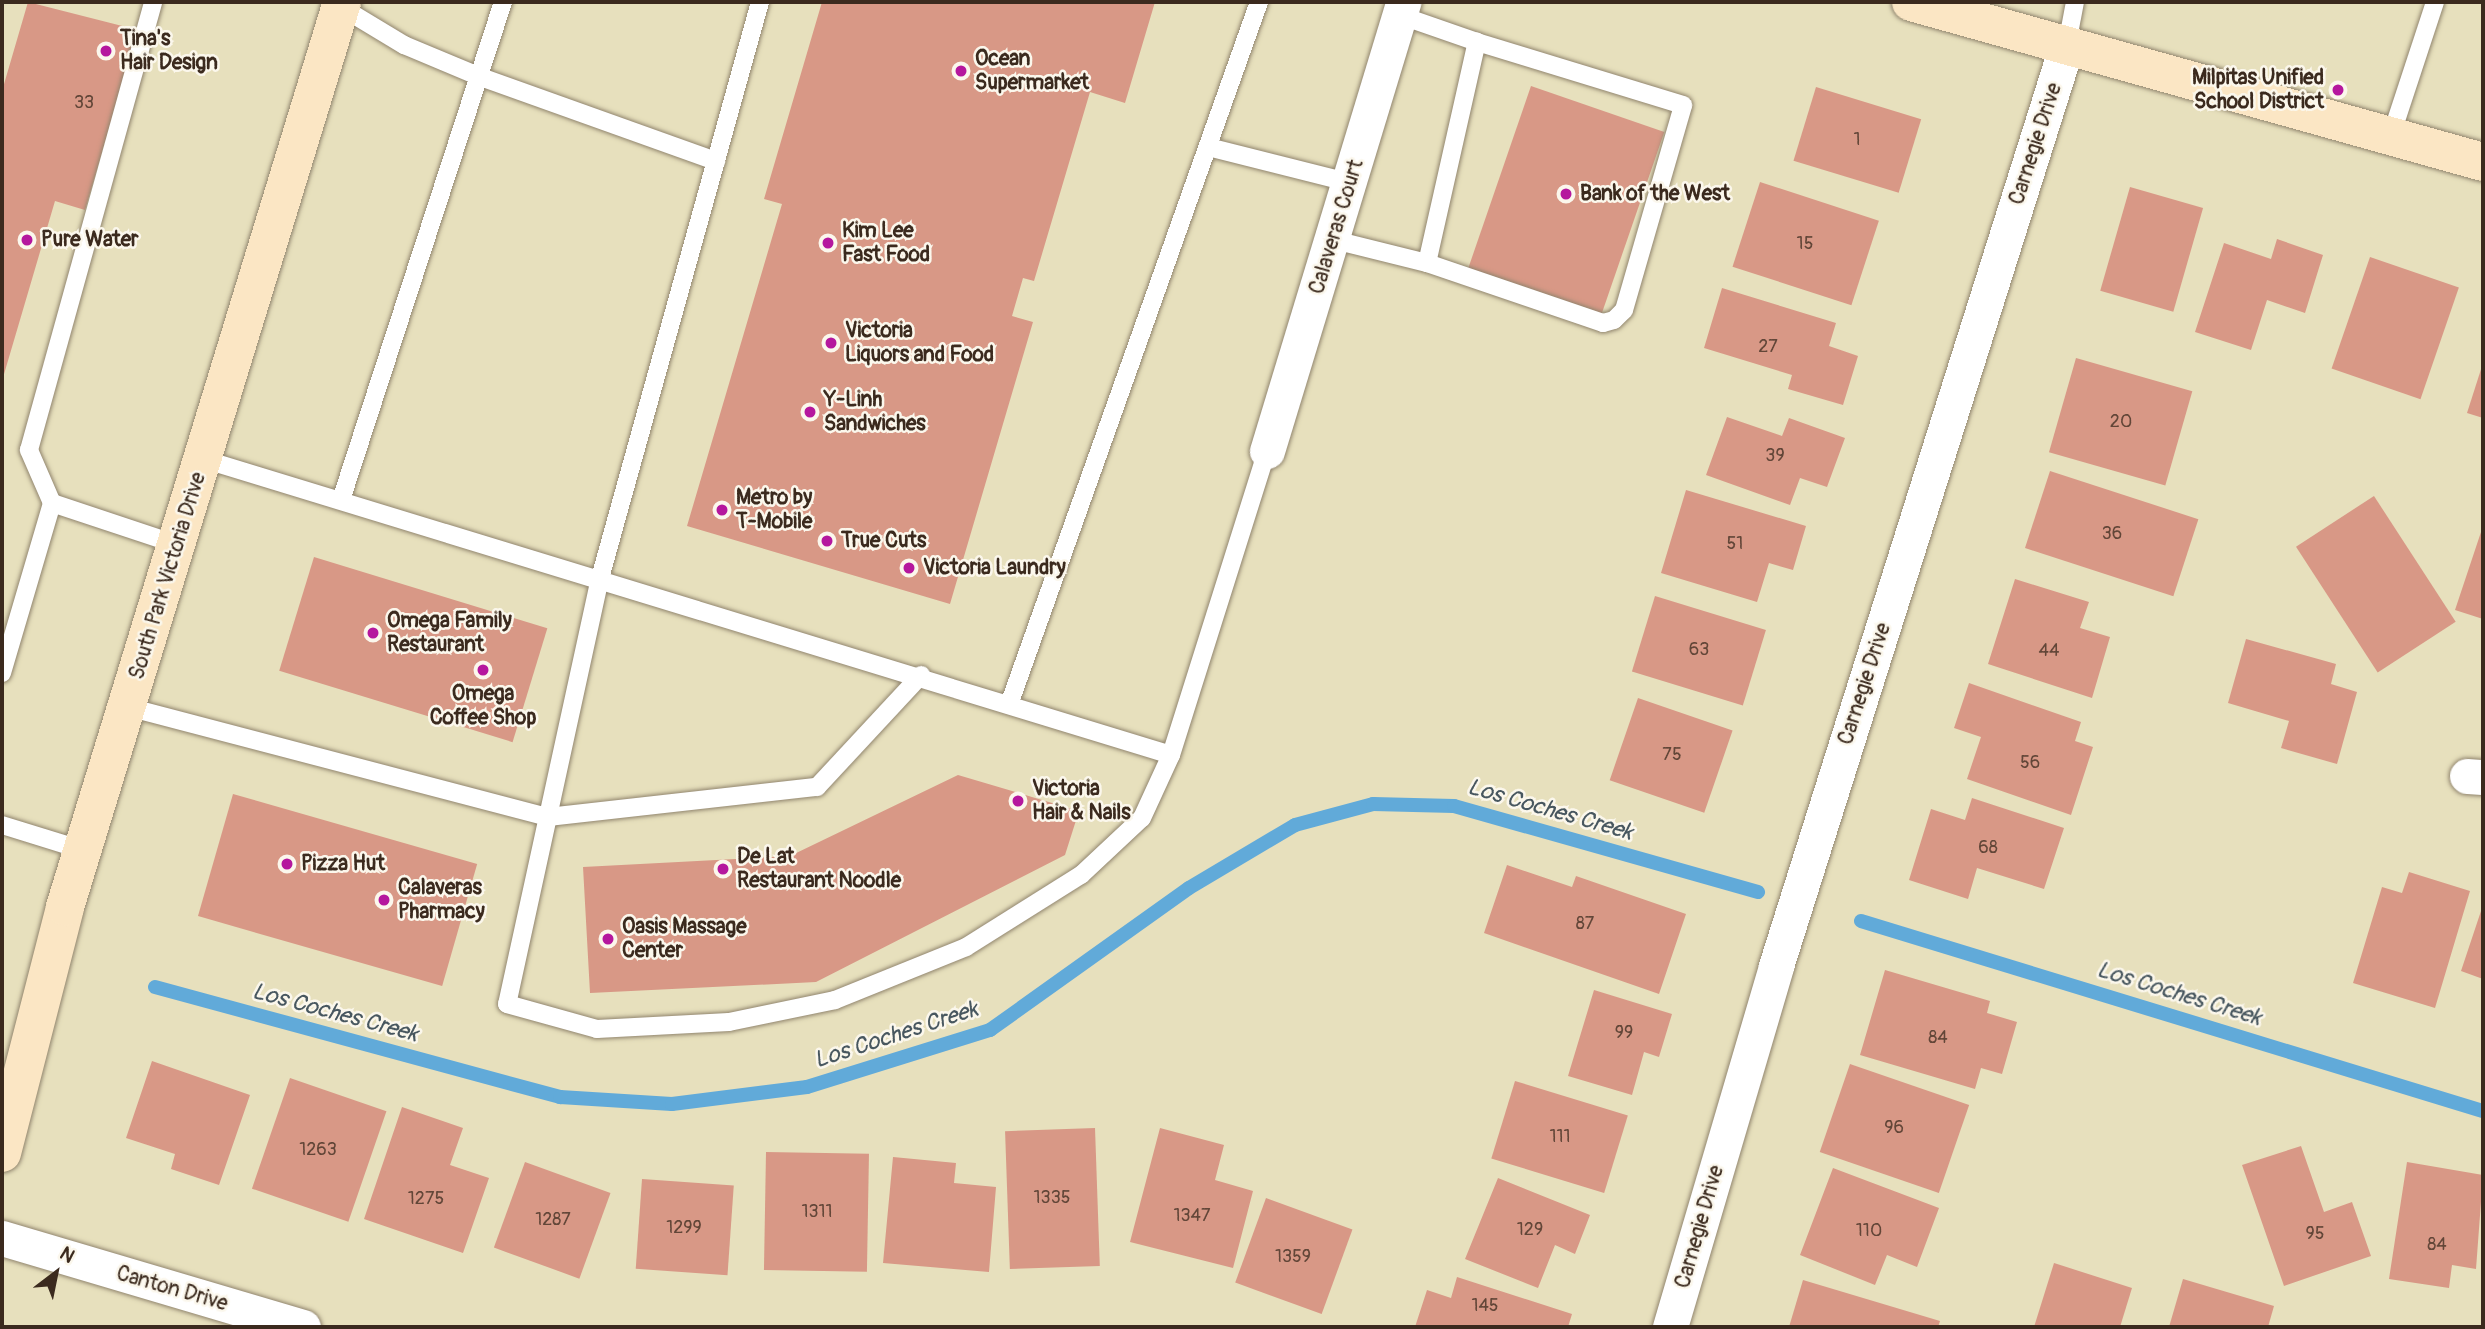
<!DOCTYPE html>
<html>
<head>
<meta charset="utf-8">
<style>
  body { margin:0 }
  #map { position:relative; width:2485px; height:1329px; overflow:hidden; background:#e7e0bd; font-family:Pangolin,sans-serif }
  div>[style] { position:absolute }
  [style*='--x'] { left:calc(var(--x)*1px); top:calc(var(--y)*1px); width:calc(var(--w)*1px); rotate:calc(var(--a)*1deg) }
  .stream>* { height:14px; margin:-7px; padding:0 7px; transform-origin:7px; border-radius:7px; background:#61aad9 }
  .building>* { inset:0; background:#d89886; transform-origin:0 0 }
  .roads { filter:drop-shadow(0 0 2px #91856e) drop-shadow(0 0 2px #91856e) }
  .service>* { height:18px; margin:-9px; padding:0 9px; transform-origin:9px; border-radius:9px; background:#fff }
  .minor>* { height:35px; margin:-17.5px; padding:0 17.5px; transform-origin:17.5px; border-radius:17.5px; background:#fff }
  .secondary>* { height:38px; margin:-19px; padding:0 19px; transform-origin:19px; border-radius:19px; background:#fbe6c4 }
  .dots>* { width:19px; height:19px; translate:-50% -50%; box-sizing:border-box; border:4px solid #fbf7ec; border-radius:50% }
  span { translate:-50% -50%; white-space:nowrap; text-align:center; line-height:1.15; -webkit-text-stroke:5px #fbf7ec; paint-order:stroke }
  .number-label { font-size:18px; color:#624638 }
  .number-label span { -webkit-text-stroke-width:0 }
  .poi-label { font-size:21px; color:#3b2a1e; font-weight:700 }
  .left { translate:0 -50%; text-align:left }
  .right { translate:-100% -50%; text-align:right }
  .street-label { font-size:21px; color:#3b2a1e }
  .water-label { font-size:23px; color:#48575f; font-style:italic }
  .frame { position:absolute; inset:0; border:4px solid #3b2a1e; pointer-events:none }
  .north { position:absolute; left:21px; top:1238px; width:70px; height:70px; -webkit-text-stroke:5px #fbf7ec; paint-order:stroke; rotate:32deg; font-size:19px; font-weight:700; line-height:28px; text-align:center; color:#3b2a1e }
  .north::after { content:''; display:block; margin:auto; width:24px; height:32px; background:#3b2a1e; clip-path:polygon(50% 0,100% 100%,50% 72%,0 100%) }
</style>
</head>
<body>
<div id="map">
  <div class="stream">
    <i style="--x:1861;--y:921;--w:650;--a:16.99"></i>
    <i style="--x:155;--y:987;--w:420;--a:15.2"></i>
    <i style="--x:560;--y:1097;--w:112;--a:3.6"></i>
    <i style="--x:672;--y:1104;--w:136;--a:-7.2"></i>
    <i style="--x:807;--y:1087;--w:192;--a:-17.3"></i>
    <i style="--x:990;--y:1030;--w:244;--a:-35.5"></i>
    <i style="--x:1189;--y:888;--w:123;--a:-30.7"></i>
    <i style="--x:1295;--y:825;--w:81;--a:-15.1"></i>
    <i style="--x:1373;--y:804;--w:81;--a:1.4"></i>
    <i style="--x:1454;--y:806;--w:316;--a:15.8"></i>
  </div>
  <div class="building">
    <i style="clip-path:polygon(28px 2px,138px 30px,85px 210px,55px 201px,2px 381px,2px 91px)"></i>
    <i style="clip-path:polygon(822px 2px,1155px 2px,1125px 103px,1090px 92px,1034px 281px,1023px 278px,1012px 316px,1033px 322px,950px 604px,687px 526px,782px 204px,764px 199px)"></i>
    <i style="left:1531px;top:86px;width:141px;height:194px;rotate:19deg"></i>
    <i style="left:1816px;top:87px;width:110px;height:77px;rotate:17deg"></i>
    <i style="left:1760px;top:182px;width:125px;height:89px;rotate:18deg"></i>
    <i style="left:2130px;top:187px;width:76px;height:108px;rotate:16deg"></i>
    <i style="clip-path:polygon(2277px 239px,2323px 255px,2305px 313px,2267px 300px,2251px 350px,2195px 332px,2224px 243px,2271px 259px)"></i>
    <i style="left:2370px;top:257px;width:94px;height:118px;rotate:19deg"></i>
    <i style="clip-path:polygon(1722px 288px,1836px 323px,1829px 346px,1858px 356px,1843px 405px,1788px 389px,1792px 375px,1704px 348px)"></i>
    <i style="left:2076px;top:358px;width:121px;height:98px;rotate:16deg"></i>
    <i style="clip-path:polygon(2483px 363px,2483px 418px,2467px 413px)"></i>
    <i style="clip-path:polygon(1727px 417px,1782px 436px,1789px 418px,1845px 438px,1827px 487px,1800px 478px,1790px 505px,1706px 475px)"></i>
    <i style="left:2050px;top:471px;width:156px;height:81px;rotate:18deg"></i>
    <i style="clip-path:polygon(1686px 490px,1806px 526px,1793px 570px,1769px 563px,1757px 602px,1661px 573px)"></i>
    <i style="left:2374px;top:496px;width:150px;height:93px;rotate:57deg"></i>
    <i style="clip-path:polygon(2483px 526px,2483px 619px,2455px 610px)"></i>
    <i style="left:314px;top:557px;width:244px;height:119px;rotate:17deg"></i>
    <i style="clip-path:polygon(2015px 579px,2089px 602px,2080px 628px,2110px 637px,2092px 698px,1988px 664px)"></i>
    <i style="left:1655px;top:596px;width:116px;height:79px;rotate:17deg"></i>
    <i style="clip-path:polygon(2246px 639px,2336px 664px,2331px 684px,2357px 692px,2337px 764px,2281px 748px,2289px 721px,2228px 703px)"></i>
    <i style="clip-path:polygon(1969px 683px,2081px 722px,2075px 741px,2093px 747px,2071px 815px,1967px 779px,1981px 737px,1954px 728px)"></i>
    <i style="left:1638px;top:698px;width:100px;height:87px;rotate:19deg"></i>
    <i style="clip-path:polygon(958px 775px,1079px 811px,1065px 855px,816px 982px,590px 993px,583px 867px,790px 856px)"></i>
    <i style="left:233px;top:794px;width:254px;height:127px;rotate:16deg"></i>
    <i style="clip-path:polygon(1972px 798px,2064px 828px,2044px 889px,1977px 868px,1968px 899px,1909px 880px,1931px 809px,1965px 820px)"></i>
    <i style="clip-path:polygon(1507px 865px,1572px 887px,1576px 876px,1686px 914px,1659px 994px,1484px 933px)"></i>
    <i style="clip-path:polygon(2409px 872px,2470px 891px,2435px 1008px,2353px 983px,2382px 887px,2402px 893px)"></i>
    <i style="clip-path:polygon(2483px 905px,2483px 979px,2461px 971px)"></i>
    <i style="clip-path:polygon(1885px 970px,1990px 1001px,1987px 1013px,2017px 1022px,2002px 1074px,1981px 1068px,1975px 1089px,1860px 1055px)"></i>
    <i style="clip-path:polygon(1594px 990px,1672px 1014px,1659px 1057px,1644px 1052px,1632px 1095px,1568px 1076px)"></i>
    <i style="clip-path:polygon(152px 1061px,250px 1095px,219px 1185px,171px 1169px,175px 1154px,126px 1138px)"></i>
    <i style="left:1850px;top:1064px;width:126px;height:93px;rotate:19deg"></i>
    <i style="left:290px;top:1078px;width:102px;height:117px;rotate:19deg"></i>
    <i style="left:1515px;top:1081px;width:118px;height:81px;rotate:17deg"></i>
    <i style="clip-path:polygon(402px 1107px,463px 1128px,450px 1165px,489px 1178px,463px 1253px,364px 1219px)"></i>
    <i style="left:1095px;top:1128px;width:138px;height:90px;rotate:88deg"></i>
    <i style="clip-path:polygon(1160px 1128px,1224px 1145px,1215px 1180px,1253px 1191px,1233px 1268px,1130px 1242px)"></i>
    <i style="clip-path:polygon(2301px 1146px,2324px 1212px,2352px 1202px,2371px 1256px,2284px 1286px,2242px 1165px)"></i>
    <i style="left:766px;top:1152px;width:103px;height:118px;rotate:1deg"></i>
    <i style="clip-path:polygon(893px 1157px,956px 1163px,954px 1183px,996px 1187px,989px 1272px,883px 1263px)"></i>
    <i style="left:525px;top:1162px;width:91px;height:91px;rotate:20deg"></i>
    <i style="clip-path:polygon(2407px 1162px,2483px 1175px,2476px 1269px,2452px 1265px,2449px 1288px,2389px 1279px)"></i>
    <i style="clip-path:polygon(1833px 1168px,1939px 1208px,1917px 1267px,1887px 1255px,1875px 1285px,1800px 1255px)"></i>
    <i style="clip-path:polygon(1498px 1178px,1590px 1215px,1575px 1254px,1555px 1245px,1538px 1288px,1465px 1259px)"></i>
    <i style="left:642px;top:1179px;width:92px;height:90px;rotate:4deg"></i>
    <i style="left:1266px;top:1198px;width:92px;height:90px;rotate:20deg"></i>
    <i style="clip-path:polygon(2054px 1263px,2132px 1288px,2120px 1327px,2034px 1327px)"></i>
    <i style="clip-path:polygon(1457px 1277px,1572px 1314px,1568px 1327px,1415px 1327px,1427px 1290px,1451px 1298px)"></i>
    <i style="clip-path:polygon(2183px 1279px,2274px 1306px,2268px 1327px,2169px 1327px)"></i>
    <i style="clip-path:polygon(1803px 1280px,1940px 1321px,1938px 1327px,1789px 1327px)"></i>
  </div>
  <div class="roads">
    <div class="service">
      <i style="--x:760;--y:2;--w:598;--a:105.52"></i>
      <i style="--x:600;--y:578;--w:436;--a:102.3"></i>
      <i style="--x:507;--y:1004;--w:93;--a:15.5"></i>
      <i style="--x:597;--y:1029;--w:132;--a:-3"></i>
      <i style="--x:729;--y:1022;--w:108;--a:-11.7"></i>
      <i style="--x:835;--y:1000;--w:141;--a:-22"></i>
      <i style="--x:966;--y:947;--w:136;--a:-32.1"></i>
      <i style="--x:1081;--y:875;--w:83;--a:-43.1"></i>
      <i style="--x:1142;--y:818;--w:69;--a:-65.3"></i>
      <i style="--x:1171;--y:755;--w:319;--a:-72.5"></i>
      <i style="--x:341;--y:7;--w:74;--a:31.1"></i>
      <i style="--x:404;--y:45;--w:80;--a:22.7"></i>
      <i style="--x:478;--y:76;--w:253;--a:19.7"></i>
      <i style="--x:2067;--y:44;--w:43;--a:-79.2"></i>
      <i style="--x:2391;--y:136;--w:141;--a:-71.8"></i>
      <i style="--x:1208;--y:147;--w:147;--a:14.1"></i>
      <i style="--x:1334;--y:240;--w:96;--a:13.9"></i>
      <i style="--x:1427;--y:263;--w:227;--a:-77.3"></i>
      <i style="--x:1477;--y:42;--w:83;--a:-160.9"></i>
      <i style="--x:1427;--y:263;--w:186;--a:18.8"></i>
      <i style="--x:1603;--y:323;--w:11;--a:-15"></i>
      <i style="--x:1614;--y:320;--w:14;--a:-45"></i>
      <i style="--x:1624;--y:310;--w:213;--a:-73.9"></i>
      <i style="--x:1683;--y:105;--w:215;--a:-163"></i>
      <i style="--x:203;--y:459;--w:1012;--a:17"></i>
      <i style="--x:341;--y:500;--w:524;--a:-71.98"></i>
      <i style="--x:52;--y:503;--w:133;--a:18.4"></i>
      <i style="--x:2;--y:673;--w:177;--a:-73.6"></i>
      <i style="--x:52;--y:503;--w:58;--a:-113.5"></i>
      <i style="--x:29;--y:450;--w:465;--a:-74.5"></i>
      <i style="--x:1010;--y:702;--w:743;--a:-70.42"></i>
      <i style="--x:128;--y:707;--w:434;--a:14.7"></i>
      <i style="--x:548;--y:817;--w:271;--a:-6.4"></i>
      <i style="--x:817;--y:787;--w:153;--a:-47.1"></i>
      <i style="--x:2;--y:825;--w:85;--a:17.2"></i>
    </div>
    <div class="minor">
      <i style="--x:1267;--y:451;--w:469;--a:-73.1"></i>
      <i style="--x:2467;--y:776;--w:16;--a:4"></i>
      <i style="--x:2;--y:1238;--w:314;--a:16.5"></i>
      <i style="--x:1670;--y:1327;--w:376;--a:-73.6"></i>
      <i style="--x:1776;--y:966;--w:967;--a:-72.48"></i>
    </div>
    <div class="secondary">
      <i style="--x:1911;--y:2;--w:594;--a:15.63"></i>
      <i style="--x:2;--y:1153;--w:254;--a:-75.6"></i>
      <i style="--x:65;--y:907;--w:946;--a:-72.98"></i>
    </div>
  </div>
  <div class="dots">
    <i style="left:106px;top:51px;background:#b5179e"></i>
    <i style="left:961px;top:71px;background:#b5179e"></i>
    <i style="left:2338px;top:90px;background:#b5179e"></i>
    <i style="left:1566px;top:194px;background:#b5179e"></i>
    <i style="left:27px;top:240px;background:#b5179e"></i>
    <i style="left:828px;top:243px;background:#b5179e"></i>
    <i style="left:831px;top:343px;background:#b5179e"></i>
    <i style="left:810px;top:412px;background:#b5179e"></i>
    <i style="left:722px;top:510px;background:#b5179e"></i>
    <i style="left:827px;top:541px;background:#b5179e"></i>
    <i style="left:909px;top:568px;background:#b5179e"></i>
    <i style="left:373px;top:633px;background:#b5179e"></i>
    <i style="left:483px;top:670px;background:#b5179e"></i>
    <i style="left:1018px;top:801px;background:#b5179e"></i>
    <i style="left:287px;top:864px;background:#b5179e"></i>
    <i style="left:723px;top:869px;background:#b5179e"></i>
    <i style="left:384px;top:900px;background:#b5179e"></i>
    <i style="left:608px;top:939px;background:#b5179e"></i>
  </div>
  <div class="number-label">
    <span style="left:84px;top:103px">33</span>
    <span style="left:1857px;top:140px">1</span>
    <span style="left:1805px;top:244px">15</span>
    <span style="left:1768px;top:347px">27</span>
    <span style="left:2121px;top:422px">20</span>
    <span style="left:1775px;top:456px">39</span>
    <span style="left:2112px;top:534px">36</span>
    <span style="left:1735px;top:544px">51</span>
    <span style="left:1699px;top:650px">63</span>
    <span style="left:2049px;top:651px">44</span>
    <span style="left:1672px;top:755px">75</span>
    <span style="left:2030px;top:763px">56</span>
    <span style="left:1988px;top:848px">68</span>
    <span style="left:1585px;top:924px">87</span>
    <span style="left:1624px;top:1033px">99</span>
    <span style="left:1938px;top:1038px">84</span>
    <span style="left:1894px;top:1128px">96</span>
    <span style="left:1560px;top:1137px">111</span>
    <span style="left:318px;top:1150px">1263</span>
    <span style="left:1052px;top:1198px">1335</span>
    <span style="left:426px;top:1199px">1275</span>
    <span style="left:817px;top:1212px">1311</span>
    <span style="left:1192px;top:1216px">1347</span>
    <span style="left:553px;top:1220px">1287</span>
    <span style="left:684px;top:1228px">1299</span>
    <span style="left:1530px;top:1230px">129</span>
    <span style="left:1869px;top:1231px">110</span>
    <span style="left:2315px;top:1234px">95</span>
    <span style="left:2437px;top:1245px">84</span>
    <span style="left:1293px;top:1257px">1359</span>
    <span style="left:1485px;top:1306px">145</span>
  </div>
  <div class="poi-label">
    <span class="left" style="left:120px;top:51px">Tina's<br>Hair Design</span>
    <span class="left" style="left:975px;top:71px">Ocean<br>Supermarket</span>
    <span class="right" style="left:2324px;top:90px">Milpitas Unified<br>School District</span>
    <span class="left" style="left:1580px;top:194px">Bank of the West</span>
    <span class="left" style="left:842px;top:243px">Kim Lee<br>Fast Food</span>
    <span class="left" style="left:41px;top:240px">Pure Water</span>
    <span class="left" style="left:845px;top:343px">Victoria<br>Liquors and Food</span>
    <span class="left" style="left:824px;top:412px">Y-Linh<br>Sandwiches</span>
    <span class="left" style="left:736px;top:510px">Metro by<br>T-Mobile</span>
    <span class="left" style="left:841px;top:541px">True Cuts</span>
    <span class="left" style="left:923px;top:568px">Victoria Laundry</span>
    <span class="left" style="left:387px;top:633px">Omega Family<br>Restaurant</span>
    <span style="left:483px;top:706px">Omega<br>Coffee Shop</span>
    <span class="left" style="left:1032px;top:801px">Victoria<br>Hair &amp; Nails</span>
    <span class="left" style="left:737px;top:869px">De Lat<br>Restaurant Noodle</span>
    <span class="left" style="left:301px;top:864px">Pizza Hut</span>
    <span class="left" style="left:398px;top:900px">Calaveras<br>Pharmacy</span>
    <span class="left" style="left:622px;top:939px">Oasis Massage<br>Center</span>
  </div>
  <div class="street-label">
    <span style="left:2036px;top:144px;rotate:-72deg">Carnegie Drive</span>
    <span style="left:1337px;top:227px;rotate:-73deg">Calaveras Court</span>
    <span style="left:168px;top:576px;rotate:-73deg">South Park Victoria Drive</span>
    <span style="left:1865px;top:684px;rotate:-72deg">Carnegie Drive</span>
    <span style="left:1700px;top:1227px;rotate:-74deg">Carnegie Drive</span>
    <span style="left:172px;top:1289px;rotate:16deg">Canton Drive</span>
  </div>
  <div class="water-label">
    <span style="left:1550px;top:810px;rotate:16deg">Los Coches Creek</span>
    <span style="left:2179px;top:994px;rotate:17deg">Los Coches Creek</span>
    <span style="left:335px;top:1013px;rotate:15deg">Los Coches Creek</span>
    <span style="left:896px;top:1035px;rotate:-18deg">Los Coches Creek</span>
  </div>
  <div class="frame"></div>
  <div class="north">N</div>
</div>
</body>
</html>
